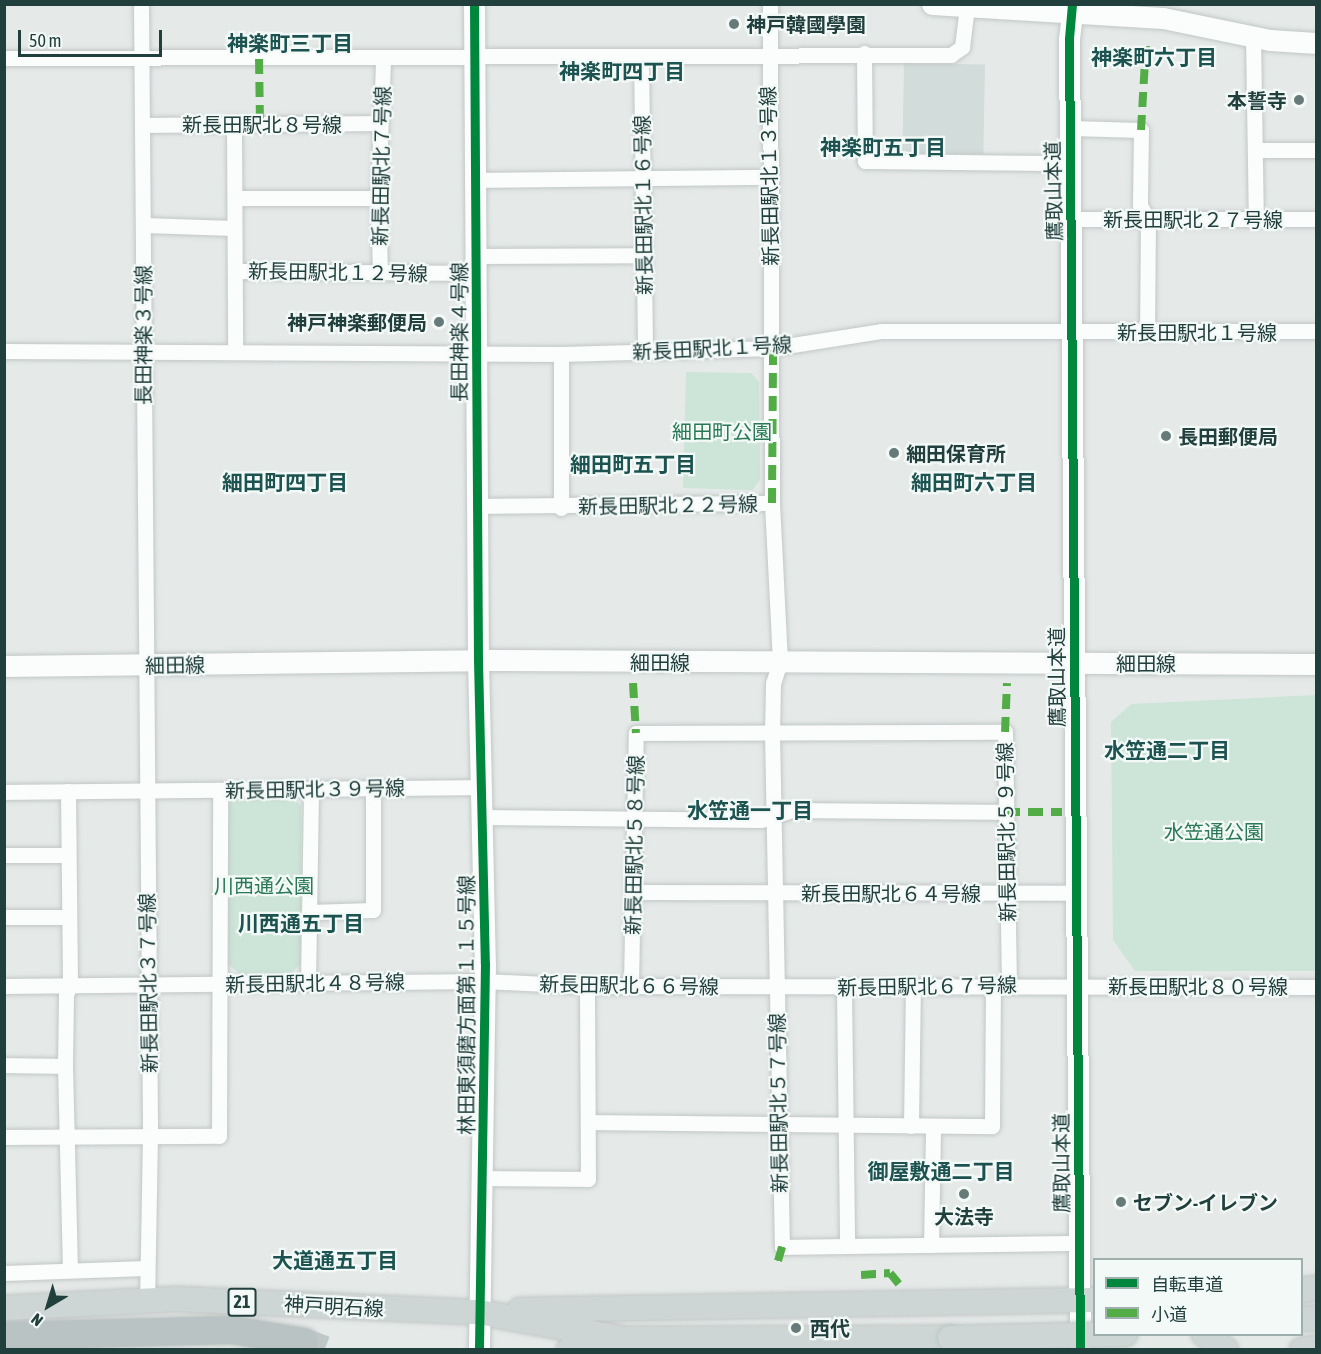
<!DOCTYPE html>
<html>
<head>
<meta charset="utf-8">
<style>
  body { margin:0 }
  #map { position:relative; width:1321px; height:1354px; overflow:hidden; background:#e5eae9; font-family:"Asap Condensed","Noto Sans JP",sans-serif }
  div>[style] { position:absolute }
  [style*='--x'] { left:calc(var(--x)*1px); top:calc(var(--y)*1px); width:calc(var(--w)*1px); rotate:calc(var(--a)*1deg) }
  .built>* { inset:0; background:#d2dcda; transform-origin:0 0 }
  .green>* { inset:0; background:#cde4d8 }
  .highway-tunnel>* { height:28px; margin-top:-14px; transform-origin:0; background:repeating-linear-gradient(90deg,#bec8c7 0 28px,transparent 0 42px) }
  .roads { filter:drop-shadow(0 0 2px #c2c7c6) drop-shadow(0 0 2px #c2c7c6) }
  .street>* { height:15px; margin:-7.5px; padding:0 7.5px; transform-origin:7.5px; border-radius:7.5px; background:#fbfcfc }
  .secondary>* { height:21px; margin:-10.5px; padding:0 10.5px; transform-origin:10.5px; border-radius:10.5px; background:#fbfcfc }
  .primary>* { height:24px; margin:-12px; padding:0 12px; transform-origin:12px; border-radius:12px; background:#cdd6d5 }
  .highway>* { height:28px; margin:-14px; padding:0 14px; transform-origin:14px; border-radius:14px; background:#bac3c3 }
  .bridges { filter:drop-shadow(0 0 2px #bcc6c5) drop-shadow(0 0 2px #bcc6c5) }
  .primary-bridge>* { height:24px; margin:-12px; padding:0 12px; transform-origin:12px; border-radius:12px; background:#cdd6d5 }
  .quiet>* { height:8px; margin-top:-4px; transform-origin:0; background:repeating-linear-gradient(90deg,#52ad46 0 15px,transparent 0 23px) }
  .cycleway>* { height:9px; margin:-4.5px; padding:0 4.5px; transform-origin:4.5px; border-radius:4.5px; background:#00873e }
  .dots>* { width:16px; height:16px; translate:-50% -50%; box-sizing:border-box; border:3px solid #f3f9f7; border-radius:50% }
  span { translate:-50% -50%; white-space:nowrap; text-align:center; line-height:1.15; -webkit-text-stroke:4.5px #f3f9f7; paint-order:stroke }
  .shield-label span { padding:2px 4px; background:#f3f9f7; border:2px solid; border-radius:4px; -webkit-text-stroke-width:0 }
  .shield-label { font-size:18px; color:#213f3d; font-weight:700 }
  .poi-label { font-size:20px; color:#213f3d; font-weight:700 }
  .left { translate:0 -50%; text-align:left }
  .right { translate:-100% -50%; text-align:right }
  .street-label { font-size:20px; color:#213f3d }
  .park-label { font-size:20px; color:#297957 }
  .neighbourhood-label { font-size:21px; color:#1c5350; font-weight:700 }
  .frame { position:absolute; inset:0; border:6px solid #213f3d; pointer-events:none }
  .legend { position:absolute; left:1093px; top:1258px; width:210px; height:78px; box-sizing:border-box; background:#f3f9f7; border:2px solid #9fafad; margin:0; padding:8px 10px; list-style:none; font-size:18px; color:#213f3d }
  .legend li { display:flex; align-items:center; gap:12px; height:30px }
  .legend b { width:30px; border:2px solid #9fafad }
  .north { position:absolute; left:18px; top:1276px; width:60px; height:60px; -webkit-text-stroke:4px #f3f9f7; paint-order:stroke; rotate:218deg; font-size:16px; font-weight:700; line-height:24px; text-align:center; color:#213f3d }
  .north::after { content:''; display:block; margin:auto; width:21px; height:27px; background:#213f3d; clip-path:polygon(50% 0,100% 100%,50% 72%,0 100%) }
  .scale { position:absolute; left:18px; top:30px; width:144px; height:27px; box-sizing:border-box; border:3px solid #213f3d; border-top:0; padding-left:8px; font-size:18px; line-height:21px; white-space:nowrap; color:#213f3d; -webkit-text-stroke:4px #f3f9f7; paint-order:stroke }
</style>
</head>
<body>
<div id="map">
  <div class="built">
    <i style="left:904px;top:63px;width:81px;height:90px;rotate:1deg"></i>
  </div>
  <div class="green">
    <i style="clip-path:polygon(686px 372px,751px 373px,759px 382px,760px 479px,753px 490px,683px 488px)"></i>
    <i style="clip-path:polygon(1316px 695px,1316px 971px,1135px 971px,1113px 940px,1111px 722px,1131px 704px)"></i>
    <i style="clip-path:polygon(235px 796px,291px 796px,301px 806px,301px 964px,290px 974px,241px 975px,227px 963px,226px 805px)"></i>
  </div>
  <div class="highway-tunnel">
    <i style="--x:304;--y:1342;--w:22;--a:21"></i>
  </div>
  <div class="roads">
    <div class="street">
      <i style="--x:141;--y:4;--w:1130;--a:89.54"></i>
      <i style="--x:150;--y:1134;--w:166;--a:91"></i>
      <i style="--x:770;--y:4;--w:499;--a:89.8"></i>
      <i style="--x:1253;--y:36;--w:182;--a:89.1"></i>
      <i style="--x:864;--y:53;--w:108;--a:89.5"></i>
      <i style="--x:865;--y:161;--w:205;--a:0.6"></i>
      <i style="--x:4;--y:58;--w:947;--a:-0.18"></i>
      <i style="--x:951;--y:55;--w:14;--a:-36"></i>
      <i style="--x:962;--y:47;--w:39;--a:-83"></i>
      <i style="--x:641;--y:58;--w:293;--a:89.2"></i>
      <i style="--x:234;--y:124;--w:227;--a:89.7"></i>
      <i style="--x:145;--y:125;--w:234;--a:-0.5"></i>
      <i style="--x:1070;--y:128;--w:71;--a:1.6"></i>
      <i style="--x:1141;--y:130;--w:75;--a:90.8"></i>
      <i style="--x:1140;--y:205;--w:17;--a:62"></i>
      <i style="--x:1148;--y:220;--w:111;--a:90.5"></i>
      <i style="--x:1255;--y:150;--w:61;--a:0"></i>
      <i style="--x:476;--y:180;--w:292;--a:-0.6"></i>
      <i style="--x:235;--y:198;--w:143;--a:0"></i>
      <i style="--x:1070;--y:219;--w:246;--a:0"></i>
      <i style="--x:144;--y:225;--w:89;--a:1.9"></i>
      <i style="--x:476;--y:256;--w:167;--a:-0.3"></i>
      <i style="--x:236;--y:271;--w:240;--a:0.5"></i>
      <i style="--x:380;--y:273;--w:75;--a:-91.5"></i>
      <i style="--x:378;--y:198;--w:139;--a:-87.9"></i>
      <i style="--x:4;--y:351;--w:557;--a:0.31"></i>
      <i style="--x:561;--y:354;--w:212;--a:-1.6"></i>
      <i style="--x:773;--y:348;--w:109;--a:-8.9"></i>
      <i style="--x:881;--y:331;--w:435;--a:0"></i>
      <i style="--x:477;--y:506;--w:295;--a:-0.6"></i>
      <i style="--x:772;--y:503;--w:159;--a:87.1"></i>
      <i style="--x:780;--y:662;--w:22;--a:108"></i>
      <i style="--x:773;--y:683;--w:50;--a:91.1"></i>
      <i style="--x:772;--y:733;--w:514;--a:88.89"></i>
      <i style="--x:782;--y:1247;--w:298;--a:-0.8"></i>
      <i style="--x:561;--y:508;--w:154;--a:-90"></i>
      <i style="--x:68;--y:791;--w:194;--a:89.4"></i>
      <i style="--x:70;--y:985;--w:11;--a:112"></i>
      <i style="--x:66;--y:995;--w:71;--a:90.8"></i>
      <i style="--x:65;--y:1066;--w:204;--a:88.6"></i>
      <i style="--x:4;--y:792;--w:479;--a:-0.6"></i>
      <i style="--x:483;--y:817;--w:278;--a:0.6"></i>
      <i style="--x:761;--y:820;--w:33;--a:-18"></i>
      <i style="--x:792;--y:810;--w:213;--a:0.5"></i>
      <i style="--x:4;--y:855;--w:63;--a:0"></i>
      <i style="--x:634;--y:892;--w:442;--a:0.1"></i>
      <i style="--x:309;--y:912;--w:64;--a:-1.8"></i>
      <i style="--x:373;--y:910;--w:122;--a:-90"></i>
      <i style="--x:4;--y:917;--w:65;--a:0"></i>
      <i style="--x:308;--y:983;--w:194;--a:-89.1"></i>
      <i style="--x:631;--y:984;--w:251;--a:-88.9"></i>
      <i style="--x:636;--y:733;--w:369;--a:-0.2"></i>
      <i style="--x:1005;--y:732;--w:252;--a:89.1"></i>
      <i style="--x:4;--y:986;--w:479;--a:-0.6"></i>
      <i style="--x:483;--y:981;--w:104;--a:2.8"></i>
      <i style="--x:587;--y:986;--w:729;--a:0.08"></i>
      <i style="--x:844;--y:988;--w:257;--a:89.3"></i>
      <i style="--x:4;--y:1065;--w:61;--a:0.9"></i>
      <i style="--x:589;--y:1122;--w:403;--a:0.6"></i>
      <i style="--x:992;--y:1126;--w:139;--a:-89.6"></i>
      <i style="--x:911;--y:1126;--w:139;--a:-89.2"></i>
      <i style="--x:4;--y:1137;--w:215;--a:-0.3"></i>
      <i style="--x:219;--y:1136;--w:346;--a:-89.8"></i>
      <i style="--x:483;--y:1178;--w:105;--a:0.5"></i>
      <i style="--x:588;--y:1179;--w:193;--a:-90.3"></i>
      <i style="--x:931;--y:1245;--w:119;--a:-89"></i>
      <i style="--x:4;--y:1273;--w:142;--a:-2"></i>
    </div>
    <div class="secondary">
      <i style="--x:474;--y:4;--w:656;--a:89.65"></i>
      <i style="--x:478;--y:660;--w:304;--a:88.7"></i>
      <i style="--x:485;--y:964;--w:386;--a:90.9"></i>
      <i style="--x:932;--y:4;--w:231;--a:3.5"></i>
      <i style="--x:1163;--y:18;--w:109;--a:11.6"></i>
      <i style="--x:1270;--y:40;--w:46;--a:3.7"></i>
      <i style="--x:1072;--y:14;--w:25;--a:97"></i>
      <i style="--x:1069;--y:39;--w:1311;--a:89.52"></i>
      <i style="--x:4;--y:666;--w:474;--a:-0.7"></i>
      <i style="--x:478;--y:660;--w:838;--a:0.27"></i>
    </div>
    <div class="primary">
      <i style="--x:1302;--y:1290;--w:14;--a:-8"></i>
      <i style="--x:4;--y:1308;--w:173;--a:-3"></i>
      <i style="--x:177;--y:1299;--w:302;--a:2.5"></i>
      <i style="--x:479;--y:1312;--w:148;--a:10.5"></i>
      <i style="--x:520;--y:1310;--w:574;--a:-1"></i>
      <i style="--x:1302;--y:1319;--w:14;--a:-4"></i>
      <i style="--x:1204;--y:1334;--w:27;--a:36"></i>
      <i style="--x:569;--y:1350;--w:57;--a:-11.1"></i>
      <i style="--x:625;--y:1339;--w:325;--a:-0.2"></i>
      <i style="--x:1302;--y:1350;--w:14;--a:-8"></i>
    </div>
    <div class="highway">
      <i style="--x:4;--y:1336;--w:228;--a:-1.5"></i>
      <i style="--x:232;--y:1330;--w:73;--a:9.5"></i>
    </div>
  </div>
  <div class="bridges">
    <div class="primary-bridge">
      <i style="--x:950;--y:1338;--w:175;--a:-1.3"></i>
    </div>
  </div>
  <div class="quiet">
    <i style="--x:259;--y:59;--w:64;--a:89.1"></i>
    <i style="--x:1141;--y:130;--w:86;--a:-86.7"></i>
    <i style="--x:772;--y:503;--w:155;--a:-89.6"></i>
    <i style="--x:633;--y:683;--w:50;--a:86.6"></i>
    <i style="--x:1005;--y:732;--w:49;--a:-87.7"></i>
    <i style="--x:1005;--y:812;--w:57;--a:0"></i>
    <i style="--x:778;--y:1261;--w:15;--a:-74"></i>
    <i style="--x:861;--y:1275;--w:29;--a:-4"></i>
    <i style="--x:890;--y:1273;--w:14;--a:51"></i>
  </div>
  <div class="cycleway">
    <i style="--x:474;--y:4;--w:656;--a:89.65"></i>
    <i style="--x:478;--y:660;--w:304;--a:88.7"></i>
    <i style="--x:485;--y:964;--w:386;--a:90.9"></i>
    <i style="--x:1072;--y:4;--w:35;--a:95"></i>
    <i style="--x:1069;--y:39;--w:1311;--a:89.52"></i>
  </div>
  <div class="dots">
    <i style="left:734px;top:24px;background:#667b79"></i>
    <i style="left:1299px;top:100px;background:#667b79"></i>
    <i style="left:439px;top:322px;background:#667b79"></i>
    <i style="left:1166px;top:436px;background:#667b79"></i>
    <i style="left:894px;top:453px;background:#667b79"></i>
    <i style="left:964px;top:1194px;background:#667b79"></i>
    <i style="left:1121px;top:1202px;background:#667b79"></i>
    <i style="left:796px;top:1328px;background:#667b79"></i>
  </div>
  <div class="shield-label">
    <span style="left:242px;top:1302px">21</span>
  </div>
  <div class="poi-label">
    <span class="left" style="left:746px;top:24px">神戸韓國學園</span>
    <span class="right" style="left:1287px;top:100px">本誓寺</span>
    <span class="right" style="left:427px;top:322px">神戸神楽郵便局</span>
    <span class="left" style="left:1178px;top:436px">長田郵便局</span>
    <span class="left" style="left:906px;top:453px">細田保育所</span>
    <span class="left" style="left:1133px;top:1202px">セブン-イレブン</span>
    <span style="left:964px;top:1216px">大法寺</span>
    <span class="left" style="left:810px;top:1328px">西代</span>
  </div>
  <div class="street-label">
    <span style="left:262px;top:124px">新長田駅北８号線</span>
    <span style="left:381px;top:166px;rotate:-89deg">新長田駅北７号線</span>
    <span style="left:769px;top:176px;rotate:-91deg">新長田駅北１３号線</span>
    <span style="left:1053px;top:191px;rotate:-91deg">鷹取山本道</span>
    <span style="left:643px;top:205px;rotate:-91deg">新長田駅北１６号線</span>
    <span style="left:1193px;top:219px">新長田駅北２７号線</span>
    <span style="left:338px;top:272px;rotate:1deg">新長田駅北１２号線</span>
    <span style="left:459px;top:332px;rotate:-90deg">長田神楽４号線</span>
    <span style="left:1197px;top:332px">新長田駅北１号線</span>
    <span style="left:143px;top:335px;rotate:-90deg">長田神楽３号線</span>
    <span style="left:712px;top:348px;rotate:-3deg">新長田駅北１号線</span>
    <span style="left:668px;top:505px;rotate:-1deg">新長田駅北２２号線</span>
    <span style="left:660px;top:662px">細田線</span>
    <span style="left:1146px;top:663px">細田線</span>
    <span style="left:175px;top:665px;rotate:-1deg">細田線</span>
    <span style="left:1056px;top:677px;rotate:-90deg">鷹取山本道</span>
    <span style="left:315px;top:789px;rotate:-1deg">新長田駅北３９号線</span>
    <span style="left:1006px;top:832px;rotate:-91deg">新長田駅北５９号線</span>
    <span style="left:634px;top:845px;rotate:-89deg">新長田駅北５８号線</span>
    <span style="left:891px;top:893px">新長田駅北６４号線</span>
    <span style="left:148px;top:983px;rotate:-91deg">新長田駅北３７号線</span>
    <span style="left:315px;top:983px;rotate:-1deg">新長田駅北４８号線</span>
    <span style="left:629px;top:985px;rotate:1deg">新長田駅北６６号線</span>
    <span style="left:927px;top:986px;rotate:-1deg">新長田駅北６７号線</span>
    <span style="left:1198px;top:986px">新長田駅北８０号線</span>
    <span style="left:466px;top:1005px;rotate:-90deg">林田東須磨方面第１１５号線</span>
    <span style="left:778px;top:1103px;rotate:-91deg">新長田駅北５７号線</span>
    <span style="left:1061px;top:1163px;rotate:-90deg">鷹取山本道</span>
    <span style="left:334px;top:1306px;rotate:3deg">神戸明石線</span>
  </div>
  <div class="park-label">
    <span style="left:722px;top:431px">細田町公園</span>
    <span style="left:1214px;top:831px">水笠通公園</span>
    <span style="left:264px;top:885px">川西通公園</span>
  </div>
  <div class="neighbourhood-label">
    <span style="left:290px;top:43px">神楽町三丁目</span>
    <span style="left:1154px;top:57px">神楽町六丁目</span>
    <span style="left:622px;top:71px">神楽町四丁目</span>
    <span style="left:883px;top:147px">神楽町五丁目</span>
    <span style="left:633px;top:464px">細田町五丁目</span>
    <span style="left:285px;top:482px">細田町四丁目</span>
    <span style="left:974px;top:482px">細田町六丁目</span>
    <span style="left:1167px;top:750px">水笠通二丁目</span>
    <span style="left:750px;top:810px">水笠通一丁目</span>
    <span style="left:301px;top:923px">川西通五丁目</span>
    <span style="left:941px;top:1171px">御屋敷通二丁目</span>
    <span style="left:335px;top:1260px">大道通五丁目</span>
  </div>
  <div class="frame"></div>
  <ul class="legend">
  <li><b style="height:8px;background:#00873e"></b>自転車道</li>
  <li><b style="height:8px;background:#52ad46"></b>小道</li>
  </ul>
  <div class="north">N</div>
  <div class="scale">50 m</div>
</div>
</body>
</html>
